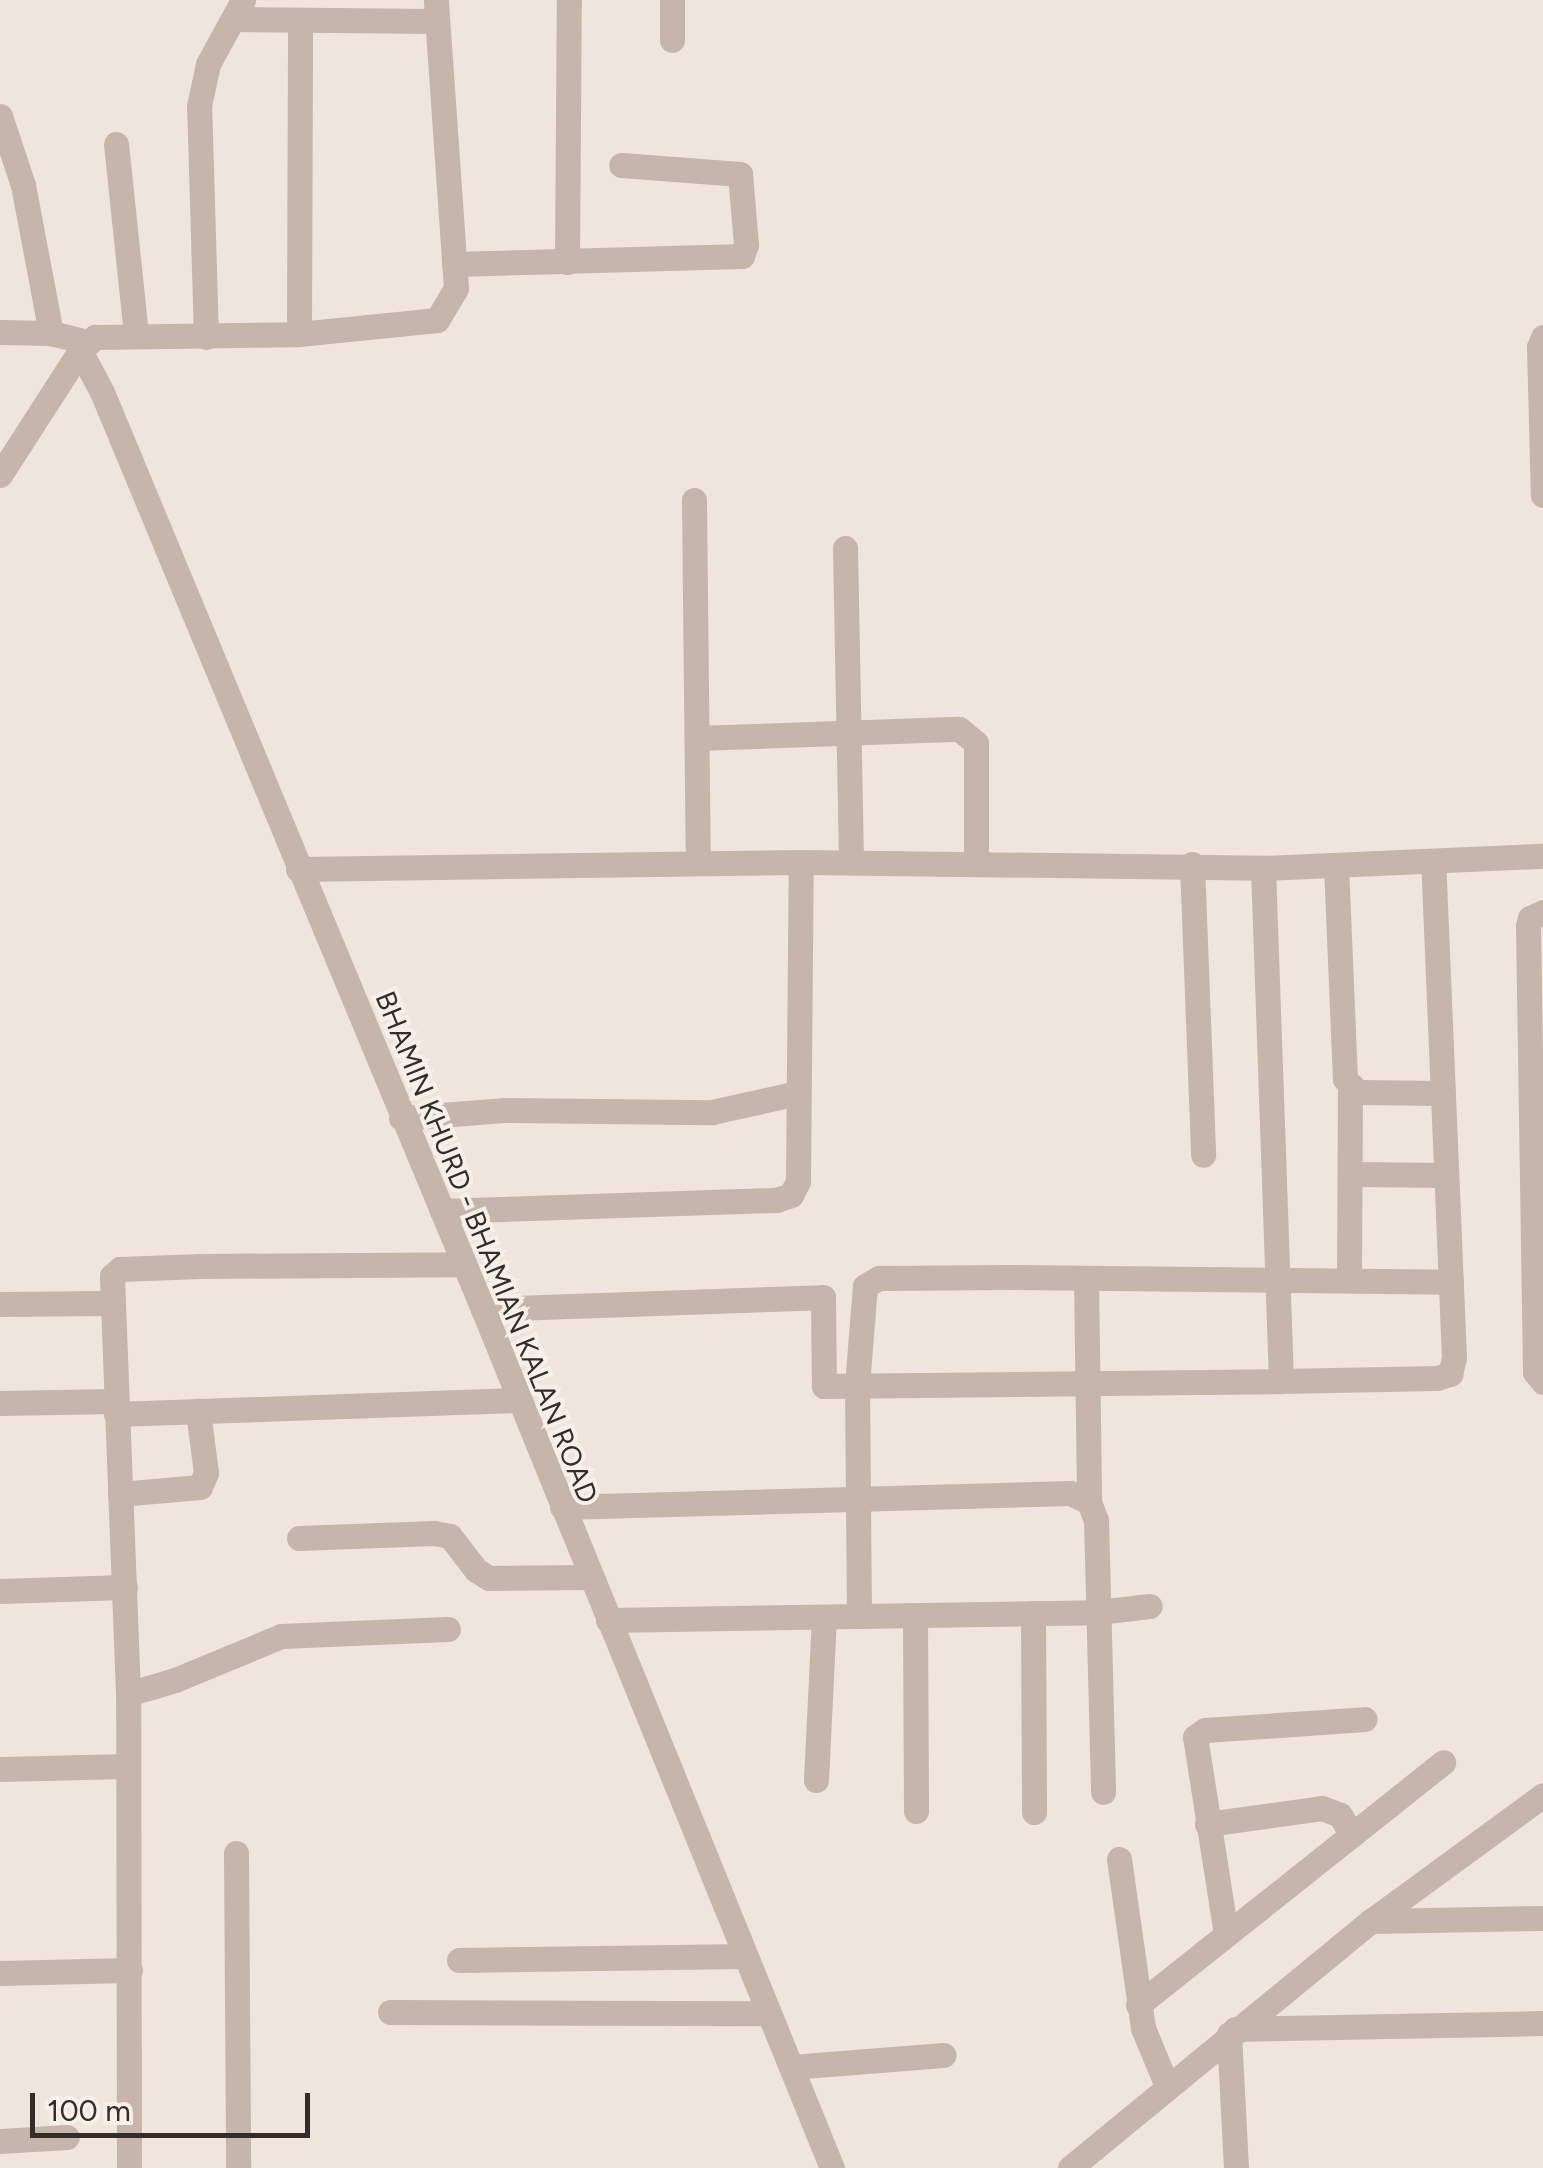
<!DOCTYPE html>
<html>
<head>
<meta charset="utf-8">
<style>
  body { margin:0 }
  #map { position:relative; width:1543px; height:2168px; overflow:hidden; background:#efe5dd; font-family:Figtree,sans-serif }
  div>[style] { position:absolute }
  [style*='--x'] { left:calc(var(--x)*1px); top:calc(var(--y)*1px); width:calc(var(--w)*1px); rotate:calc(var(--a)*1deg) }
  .minor>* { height:25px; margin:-12.5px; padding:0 12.5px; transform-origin:12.5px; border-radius:12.5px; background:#c5b5ab }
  span { translate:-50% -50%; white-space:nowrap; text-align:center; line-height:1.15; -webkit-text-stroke:8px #f7f0e9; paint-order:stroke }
  .street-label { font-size:28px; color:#342c29 }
  .scale { position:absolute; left:30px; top:2093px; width:280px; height:45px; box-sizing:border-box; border:5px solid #342c29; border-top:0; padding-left:12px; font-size:30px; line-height:35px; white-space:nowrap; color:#342c29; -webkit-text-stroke:8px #f7f0e9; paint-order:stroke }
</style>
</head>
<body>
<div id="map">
  <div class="minor">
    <i style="--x:235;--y:19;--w:201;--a:0.6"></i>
    <i style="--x:672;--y:40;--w:40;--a:-90"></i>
    <i style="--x:0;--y:116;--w:73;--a:71.6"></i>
    <i style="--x:23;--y:185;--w:151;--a:79.3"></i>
    <i style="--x:116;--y:144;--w:192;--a:84"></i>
    <i style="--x:567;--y:262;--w:262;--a:-89.6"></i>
    <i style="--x:454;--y:264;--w:288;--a:-1.6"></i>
    <i style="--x:742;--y:256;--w:12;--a:-70"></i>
    <i style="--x:746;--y:245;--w:71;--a:-94.8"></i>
    <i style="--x:740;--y:174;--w:119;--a:-175.7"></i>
    <i style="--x:0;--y:332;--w:51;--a:1.1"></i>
    <i style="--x:51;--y:333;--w:37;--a:14"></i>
    <i style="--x:299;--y:334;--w:314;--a:-89.8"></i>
    <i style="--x:206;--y:337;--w:231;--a:-91.7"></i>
    <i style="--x:199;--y:106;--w:43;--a:-77.9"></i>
    <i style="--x:208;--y:64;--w:73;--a:-61.3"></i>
    <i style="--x:1543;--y:337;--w:11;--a:112"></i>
    <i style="--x:1539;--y:347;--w:148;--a:88.5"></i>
    <i style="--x:80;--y:351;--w:47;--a:61.8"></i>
    <i style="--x:102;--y:392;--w:993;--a:67.44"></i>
    <i style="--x:483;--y:1309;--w:927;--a:67.89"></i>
    <i style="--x:0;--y:475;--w:148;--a:-57.2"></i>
    <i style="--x:80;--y:351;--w:21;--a:-43"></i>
    <i style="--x:95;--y:337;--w:204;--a:-0.8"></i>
    <i style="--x:299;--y:334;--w:139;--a:-5.8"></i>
    <i style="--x:437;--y:320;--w:37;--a:-59"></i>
    <i style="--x:456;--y:288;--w:289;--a:-94"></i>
    <i style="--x:694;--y:500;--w:363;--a:89.4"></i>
    <i style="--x:845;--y:548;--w:314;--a:88.9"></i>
    <i style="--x:697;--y:738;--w:262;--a:-2"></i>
    <i style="--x:959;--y:729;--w:22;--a:39"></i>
    <i style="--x:976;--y:743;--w:120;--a:90"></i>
    <i style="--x:1192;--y:864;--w:291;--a:87.8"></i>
    <i style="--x:1336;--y:865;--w:214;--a:87.6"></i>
    <i style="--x:1345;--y:1079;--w:18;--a:45"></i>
    <i style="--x:1358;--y:1092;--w:85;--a:0.7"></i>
    <i style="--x:1263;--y:868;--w:513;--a:87.99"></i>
    <i style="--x:298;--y:869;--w:503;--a:-0.8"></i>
    <i style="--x:801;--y:862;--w:462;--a:0.7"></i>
    <i style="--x:1263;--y:868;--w:280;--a:-2.5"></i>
    <i style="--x:1543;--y:912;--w:14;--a:155"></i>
    <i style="--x:1530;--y:918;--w:8;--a:104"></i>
    <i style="--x:1528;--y:926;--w:446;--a:89.1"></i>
    <i style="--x:1535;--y:1372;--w:13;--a:51"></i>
    <i style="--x:401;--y:1118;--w:103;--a:-4.4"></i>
    <i style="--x:504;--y:1110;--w:208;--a:0.6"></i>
    <i style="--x:712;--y:1112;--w:88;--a:-12.5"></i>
    <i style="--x:1350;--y:1174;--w:96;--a:0.6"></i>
    <i style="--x:442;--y:1211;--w:334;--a:-1.9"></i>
    <i style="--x:776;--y:1200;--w:16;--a:-18"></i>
    <i style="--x:791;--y:1195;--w:16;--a:-63"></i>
    <i style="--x:798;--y:1181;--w:319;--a:-89.5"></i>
    <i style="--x:1086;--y:1278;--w:224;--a:89.2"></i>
    <i style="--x:1349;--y:1280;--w:192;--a:-89.7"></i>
    <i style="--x:0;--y:1304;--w:110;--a:-0.5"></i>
    <i style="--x:483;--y:1309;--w:340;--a:-2"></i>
    <i style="--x:823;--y:1297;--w:89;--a:89.4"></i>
    <i style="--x:824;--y:1386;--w:457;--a:-0.6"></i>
    <i style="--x:1281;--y:1381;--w:156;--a:-1.1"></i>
    <i style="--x:1437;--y:1378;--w:14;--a:-17"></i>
    <i style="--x:1450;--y:1374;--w:16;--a:-76"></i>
    <i style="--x:1454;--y:1358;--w:496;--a:-92.4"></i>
    <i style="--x:0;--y:1403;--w:116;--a:-1"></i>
    <i style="--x:116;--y:1414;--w:402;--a:-2"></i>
    <i style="--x:120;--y:1494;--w:80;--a:-5"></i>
    <i style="--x:200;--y:1487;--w:15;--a:-67"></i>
    <i style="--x:206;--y:1473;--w:63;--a:-97.4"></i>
    <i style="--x:562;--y:1507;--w:508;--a:-1.58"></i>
    <i style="--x:1070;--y:1493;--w:21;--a:25"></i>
    <i style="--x:1089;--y:1502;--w:19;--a:69"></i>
    <i style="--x:1096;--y:1520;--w:272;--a:88.5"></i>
    <i style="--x:299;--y:1538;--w:135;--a:-2.1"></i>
    <i style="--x:434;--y:1533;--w:16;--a:11"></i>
    <i style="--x:450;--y:1536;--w:43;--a:52.6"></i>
    <i style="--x:476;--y:1570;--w:15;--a:32"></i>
    <i style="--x:489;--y:1578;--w:102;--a:-0.6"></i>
    <i style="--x:0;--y:1591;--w:125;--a:-1.8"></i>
    <i style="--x:1033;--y:1613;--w:199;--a:89.7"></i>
    <i style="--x:859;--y:1616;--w:231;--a:-90.5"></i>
    <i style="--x:857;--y:1385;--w:99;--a:-85.4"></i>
    <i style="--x:865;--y:1286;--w:16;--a:-30"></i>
    <i style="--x:879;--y:1278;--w:127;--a:-0.5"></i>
    <i style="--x:1006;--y:1277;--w:445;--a:0.6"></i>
    <i style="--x:915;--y:1616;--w:195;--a:89.7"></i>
    <i style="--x:608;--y:1620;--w:490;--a:-0.9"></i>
    <i style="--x:1098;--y:1612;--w:52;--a:-6.6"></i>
    <i style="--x:128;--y:1694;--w:49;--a:-16.6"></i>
    <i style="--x:175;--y:1680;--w:115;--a:-22.5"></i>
    <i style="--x:281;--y:1636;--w:167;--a:-2.4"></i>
    <i style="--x:0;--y:1769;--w:128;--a:-1.3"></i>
    <i style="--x:816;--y:1780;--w:163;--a:-87.2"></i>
    <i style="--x:1207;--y:1824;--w:116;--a:-7.9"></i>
    <i style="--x:1322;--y:1808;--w:19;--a:21"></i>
    <i style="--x:1340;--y:1815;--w:23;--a:59"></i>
    <i style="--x:236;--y:1853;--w:315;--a:89.6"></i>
    <i style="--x:1119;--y:1859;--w:171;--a:81.9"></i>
    <i style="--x:1143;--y:2028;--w:63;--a:67.5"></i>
    <i style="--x:1371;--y:1921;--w:172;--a:-1"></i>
    <i style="--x:1226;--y:1934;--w:199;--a:-98.9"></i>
    <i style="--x:1195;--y:1737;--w:12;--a:-35"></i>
    <i style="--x:1205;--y:1730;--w:160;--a:-3.9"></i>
    <i style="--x:459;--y:1960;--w:286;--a:-0.8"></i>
    <i style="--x:0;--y:1973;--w:130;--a:-1.3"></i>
    <i style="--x:1138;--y:2005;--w:390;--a:-38.5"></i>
    <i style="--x:390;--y:2012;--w:379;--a:0.2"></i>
    <i style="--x:1235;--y:2029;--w:308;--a:-1.1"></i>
    <i style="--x:1229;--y:2034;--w:134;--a:87"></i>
    <i style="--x:791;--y:2067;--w:153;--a:-4.5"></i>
    <i style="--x:0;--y:2141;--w:67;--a:-3.4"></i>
    <i style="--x:129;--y:2168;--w:474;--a:-90.1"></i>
    <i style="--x:128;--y:1694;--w:418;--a:-92.2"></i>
    <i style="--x:112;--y:1276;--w:11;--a:-41"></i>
    <i style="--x:120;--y:1269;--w:80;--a:-2.1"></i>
    <i style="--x:200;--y:1266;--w:263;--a:-0.4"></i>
    <i style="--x:1070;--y:2168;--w:389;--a:-39.4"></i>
    <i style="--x:1371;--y:1921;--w:213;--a:-36.2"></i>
  </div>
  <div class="street-label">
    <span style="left:487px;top:1247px;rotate:68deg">BHAMIN KHURD - BHAMIAN KALAN ROAD</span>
  </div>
  <div class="scale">100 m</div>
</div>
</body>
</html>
